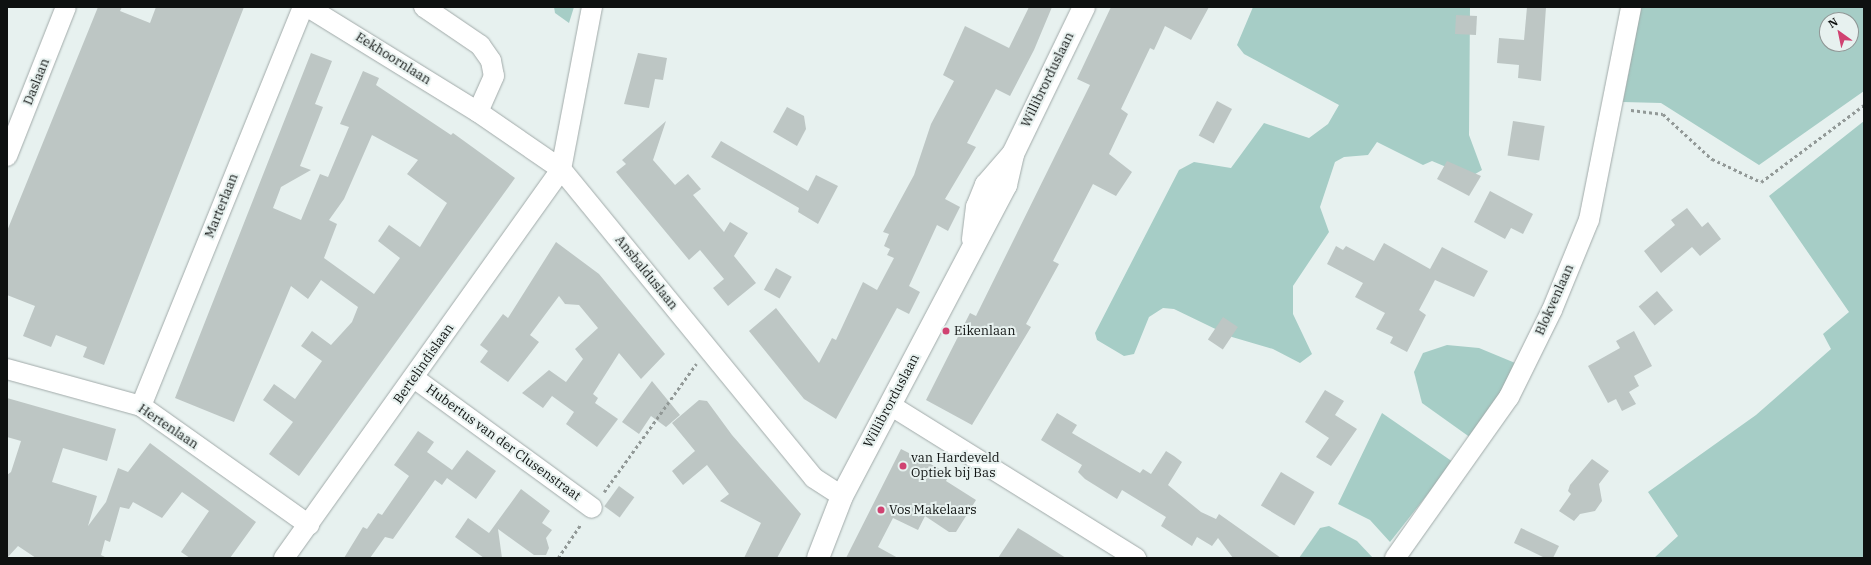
<!DOCTYPE html>
<html>
<head>
<meta charset="utf-8">
<style>
  body { margin:0 }
  #map { position:relative; width:1871px; height:565px; overflow:hidden; background:#e7f1ef; font-family:"IBM Plex Serif",serif }
  div>[style] { position:absolute }
  [style*='--x'] { left:calc(var(--x)*1px); top:calc(var(--y)*1px); width:calc(var(--w)*1px); rotate:calc(var(--a)*1deg) }
  .green>* { inset:0; background:#a6cdc6 }
  .building>* { inset:0; background:#bdc6c4; transform-origin:0 0 }
  .path>* { height:2.5px; margin-top:-1.25px; transform-origin:0; background:repeating-linear-gradient(90deg,#929997 0 3px,transparent 0 6px) }
  .roads { filter:drop-shadow(0 0 1px #a1aaa9) drop-shadow(0 0 1px #a1aaa9) }
  .minor>* { height:20px; margin:-10px; padding:0 10px; transform-origin:10px; border-radius:10px; background:#fff }
  .secondary>* { height:22px; margin:-11px; padding:0 11px; transform-origin:11px; border-radius:11px; background:#fff }
  .dots>* { width:11px; height:11px; translate:-50% -50%; box-sizing:border-box; border:2px solid #e7f1ef; border-radius:50% }
  span { translate:-50% -50%; white-space:nowrap; text-align:center; line-height:1.15; -webkit-text-stroke:4px #e7f1ef; paint-order:stroke }
  .street-label { font-size:13px; color:#0e1110 }
  .poi-label { font-size:13px; color:#0e1110 }
  .left { translate:0 -50%; text-align:left }
  .frame { position:absolute; inset:0; border:8px solid #0e1110; pointer-events:none }
  .north { position:absolute; left:1819px; top:12px; width:40px; height:40px; box-sizing:border-box; background:#e7f1ef; border:1px solid #909796; border-radius:50%; rotate:327deg; font-size:11px; font-weight:700; line-height:16px; text-align:center; color:#0e1110 }
  .north::after { content:''; display:block; margin:auto; width:14px; height:18px; background:#d04271; clip-path:polygon(50% 0,100% 100%,50% 72%,0 100%) }
</style>
</head>
<body>
<div id="map">
  <div class="green">
    <i style="clip-path:polygon(554px 7px,574px 7px,569px 23px,555px 13px)"></i>
    <i style="clip-path:polygon(1253px 7px,1470px 7px,1469px 135px,1482px 170px,1470px 177px,1432px 161px,1423px 165px,1377px 142px,1368px 155px,1344px 157px,1335px 162px,1320px 207px,1329px 232px,1293px 286px,1293px 314px,1312px 354px,1300px 363px,1273px 349px,1232px 337px,1174px 309px,1163px 308px,1149px 317px,1134px 354px,1124px 356px,1097px 340px,1095px 333px,1179px 170px,1194px 162px,1231px 168px,1264px 123px,1309px 138px,1328px 124px,1339px 105px,1244px 54px,1237px 45px)"></i>
    <i style="clip-path:polygon(evenodd,1641px 7px,1864px 7px,1864px 91px,1759px 165px,1661px 103px,1623px 102px,1641px 7px,1827px 20px,1851px 20px,1851px 44px,1827px 44px,1827px 20px)"></i>
    <i style="clip-path:polygon(1864px 121px,1864px 558px,1654px 558px,1678px 536px,1648px 492px,1756px 415px,1831px 349px,1823px 334px,1849px 312px,1769px 196px)"></i>
    <i style="clip-path:polygon(1447px 345px,1479px 348px,1520px 365px,1471px 438px,1422px 403px,1414px 372px,1423px 353px)"></i>
    <i style="clip-path:polygon(1382px 413px,1453px 462px,1390px 542px,1370px 520px,1338px 504px)"></i>
    <i style="clip-path:polygon(1329px 526px,1357px 541px,1373px 558px,1299px 558px,1320px 528px)"></i>
  </div>
  <div class="building">
    <i style="clip-path:polygon(98px 7px,122px 7px,120px 11px,150px 23px,156px 7px,244px 7px,104px 365px,83px 357px,87px 347px,56px 335px,51px 347px,23px 336px,35px 306px,7px 295px,7px 231px)"></i>
    <i style="clip-path:polygon(1029px 7px,1052px 7px,1034px 50px,1010px 96px,996px 89px,967px 143px,976px 147px,945px 199px,960px 207px,948px 231px,937px 225px,909px 286px,920px 292px,909px 314px,897px 308px,836px 419px,804px 399px,749px 331px,776px 308px,819px 363px,832px 338px,836px 340px,863px 282px,877px 290px,894px 258px,887px 255px,890px 249px,884px 246px,889px 234px,883px 232px,914px 175px,931px 124px,954px 81px,943px 75px,965px 26px,1009px 48px)"></i>
    <i style="clip-path:polygon(1111px 7px,1209px 7px,1191px 40px,1165px 26px,1154px 50px,1150px 48px,1121px 109px,1128px 114px,1109px 154px,1132px 172px,1116px 196px,1093px 184px,1053px 261px,1059px 264px,1026px 324px,1031px 327px,972px 425px,926px 400px,970px 313px,976px 316px,1090px 85px,1077px 79px)"></i>
    <i style="clip-path:polygon(1527px 7px,1546px 7px,1541px 81px,1518px 78px,1519px 65px,1497px 63px,1499px 38px,1524px 40px)"></i>
    <i style="left:1456px;top:15px;width:21px;height:19px;rotate:3deg"></i>
    <i style="clip-path:polygon(evenodd,311px 53px,332px 61px,315px 104px,323px 107px,300px 166px,311px 170px,281px 187px,273px 208px,301px 220px,320px 174px,328px 177px,349px 127px,340px 124px,363px 71px,379px 78px,376px 85px,451px 135px,453px 133px,515px 178px,299px 476px,269px 454px,293px 422px,263px 400px,274px 384px,295px 399px,322px 361px,301px 346px,312px 331px,331px 345px,352px 322px,358px 307px,321px 280px,308px 299px,291px 286px,234px 422px,175px 398px,311px 53px,372px 135px,418px 160px,407px 174px,447px 203px,420px 247px,389px 225px,378px 241px,400px 258px,374px 294px,324px 258px,337px 224px,329px 220px,344px 199px,372px 135px)"></i>
    <i style="clip-path:polygon(638px 53px,667px 58px,663px 80px,655px 79px,649px 108px,624px 104px)"></i>
    <i style="left:1217px;top:101px;width:17px;height:39px;rotate:28deg"></i>
    <i style="clip-path:polygon(787px 107px,804px 116px,806px 129px,797px 146px,773px 132px)"></i>
    <i style="clip-path:polygon(666px 121px,653px 160px,675px 185px,688px 174px,701px 189px,693px 195px,724px 232px,730px 222px,748px 233px,734px 256px,756px 283px,728px 306px,713px 288px,724px 279px,700px 250px,689px 260px,616px 172px,626px 164px,622px 160px)"></i>
    <i style="left:1513px;top:121px;width:32px;height:35px;rotate:9deg"></i>
    <i style="clip-path:polygon(721px 141px,808px 191px,816px 175px,838px 186px,818px 224px,798px 212px,799px 208px,711px 157px)"></i>
    <i style="clip-path:polygon(1447px 161px,1481px 176px,1469px 196px,1437px 179px)"></i>
    <i style="clip-path:polygon(1490px 191px,1533px 214px,1523px 234px,1511px 228px,1505px 239px,1474px 222px)"></i>
    <i style="clip-path:polygon(1687px 208px,1702px 227px,1708px 222px,1721px 239px,1700px 256px,1692px 247px,1661px 273px,1644px 251px,1675px 225px,1671px 220px)"></i>
    <i style="clip-path:polygon(556px 242px,599px 274px,665px 354px,641px 379px,619px 353px,593px 394px,598px 398px,595px 403px,618px 419px,597px 447px,566px 424px,574px 412px,552px 396px,543px 408px,522px 393px,549px 370px,566px 382px,583px 359px,575px 349px,598px 328px,579px 305px,565px 304px,559px 296px,530px 335px,539px 342px,508px 382px,480px 362px,488px 351px,480px 345px,503px 314px,508px 318px)"></i>
    <i style="clip-path:polygon(1384px 243px,1430px 269px,1442px 247px,1488px 271px,1474px 297px,1435px 280px,1419px 310px,1426px 315px,1407px 352px,1390px 343px,1393px 337px,1376px 329px,1385px 313px,1355px 297px,1363px 283px,1327px 264px,1336px 246px,1343px 250px,1346px 246px,1374px 261px)"></i>
    <i style="left:776px;top:268px;width:18px;height:25px;rotate:29deg"></i>
    <i style="left:1657px;top:291px;width:25px;height:24px;rotate:50deg"></i>
    <i style="left:1223px;top:317px;width:18px;height:27px;rotate:34deg"></i>
    <i style="clip-path:polygon(1634px 331px,1652px 366px,1634px 376px,1639px 386px,1629px 392px,1636px 404px,1622px 411px,1616px 399px,1608px 403px,1588px 366px,1620px 348px,1616px 341px)"></i>
    <i style="clip-path:polygon(652px 381px,680px 415px,666px 427px,651px 416px,639px 434px,622px 422px)"></i>
    <i style="clip-path:polygon(1325px 390px,1344px 401px,1335px 415px,1357px 429px,1331px 466px,1316px 457px,1329px 438px,1305px 422px)"></i>
    <i style="clip-path:polygon(7px 398px,116px 429px,107px 461px,63px 448px,52px 482px,97px 496px,88px 526px,106px 502px,118px 468px,128px 472px,150px 443px,256px 522px,230px 558px,190px 558px,181px 552px,209px 511px,182px 492px,162px 518px,133px 502px,129px 509px,120px 507px,110px 542px,105px 540px,101px 555px,107px 558px,36px 558px,18px 546px,7px 558px,7px 475px,11px 472px,21px 441px,7px 437px)"></i>
    <i style="clip-path:polygon(699px 400px,707px 401px,732px 435px,801px 514px,777px 558px,744px 558px,761px 523px,720px 501px,729px 494px,707px 465px,683px 485px,672px 471px,695px 451px,672px 423px)"></i>
    <i style="clip-path:polygon(1057px 413px,1077px 425px,1072px 433px,1140px 473px,1143px 469px,1151px 474px,1166px 451px,1174px 456px,1182px 462px,1168px 485px,1201px 512px,1216px 519px,1219px 514px,1281px 558px,1233px 558px,1218px 538px,1212px 546px,1197px 537px,1192px 546px,1161px 526px,1166px 517px,1122px 490px,1117px 499px,1085px 479px,1078px 472px,1082px 465px,1041px 440px)"></i>
    <i style="clip-path:polygon(418px 431px,434px 442px,427px 452px,452px 470px,467px 450px,496px 471px,476px 499px,447px 478px,442px 485px,435px 480px,393px 539px,385px 537px,370px 558px,344px 558px,363px 527px,367px 529px,378px 513px,382px 515px,409px 476px,394px 465px)"></i>
    <i style="clip-path:polygon(901px 449px,950px 474px,946px 481px,976px 500px,956px 532px,949px 532px,925px 516px,918px 530px,893px 518px,878px 547px,898px 558px,846px 558px)"></i>
    <i style="clip-path:polygon(1592px 459px,1609px 471px,1599px 484px,1602px 501px,1595px 511px,1580px 514px,1574px 521px,1559px 511px,1571px 494px,1568px 491px,1570px 485px)"></i>
    <i style="left:1281px;top:472px;width:39px;height:39px;rotate:31deg"></i>
    <i style="left:619px;top:486px;width:19px;height:25px;rotate:36deg"></i>
    <i style="clip-path:polygon(521px 489px,550px 511px,542px 523px,552px 530px,546px 538px,549px 548px,546px 555px,534px 555px,498px 529px,502px 558px,484px 558px,455px 537px,468px 518px,489px 533px)"></i>
    <i style="clip-path:polygon(1018px 528px,1028px 534px,1066px 558px,998px 558px)"></i>
    <i style="clip-path:polygon(1521px 528px,1559px 546px,1553px 558px,1545px 558px,1514px 543px)"></i>
  </div>
  <div class="path">
    <i style="--x:1631;--y:110;--w:32;--a:7"></i>
    <i style="--x:1663;--y:114;--w:67;--a:42.6"></i>
    <i style="--x:1712;--y:159;--w:54;--a:25.1"></i>
    <i style="--x:1761;--y:182;--w:129;--a:-36.8"></i>
    <i style="--x:604;--y:492;--w:158;--a:-54.3"></i>
    <i style="--x:558;--y:558;--w:41;--a:-55.9"></i>
  </div>
  <div class="roads">
    <div class="minor">
      <i style="--x:424;--y:7;--w:68;--a:34.2"></i>
      <i style="--x:480;--y:45;--w:19;--a:55"></i>
      <i style="--x:491;--y:61;--w:15;--a:79"></i>
      <i style="--x:494;--y:76;--w:39;--a:114"></i>
      <i style="--x:592;--y:7;--w:165;--a:100.8"></i>
      <i style="--x:561;--y:169;--w:399;--a:50.7"></i>
      <i style="--x:814;--y:478;--w:33;--a:33"></i>
      <i style="--x:7;--y:156;--w:160;--a:-68.4"></i>
      <i style="--x:7;--y:369;--w:139;--a:15.4"></i>
      <i style="--x:141;--y:406;--w:206;--a:35.3"></i>
      <i style="--x:414;--y:378;--w:220;--a:36.1"></i>
      <i style="--x:890;--y:405;--w:290;--a:31.9"></i>
      <i style="--x:141;--y:406;--w:431;--a:-67.9"></i>
      <i style="--x:284;--y:558;--w:478;--a:-54.5"></i>
      <i style="--x:561;--y:169;--w:101;--a:-145.5"></i>
      <i style="--x:478;--y:112;--w:200;--a:-148.3"></i>
      <i style="--x:1395;--y:558;--w:197;--a:-54.7"></i>
      <i style="--x:1509;--y:397;--w:97;--a:-63.7"></i>
      <i style="--x:1552;--y:310;--w:97;--a:-67.7"></i>
      <i style="--x:1589;--y:220;--w:217;--a:-78.8"></i>
    </div>
    <div class="secondary">
      <i style="--x:973;--y:239;--w:32;--a:-83"></i>
      <i style="--x:977;--y:207;--w:24;--a:-68"></i>
      <i style="--x:986;--y:185;--w:40;--a:-49"></i>
      <i style="--x:818;--y:558;--w:66;--a:-68.8"></i>
      <i style="--x:842;--y:496;--w:352;--a:-62.2"></i>
      <i style="--x:1006;--y:185;--w:32;--a:-77"></i>
      <i style="--x:1013;--y:154;--w:163;--a:-64.2"></i>
    </div>
  </div>
  <div class="dots">
    <i style="left:946px;top:331px;background:#d04271"></i>
    <i style="left:903px;top:466px;background:#d04271"></i>
    <i style="left:881px;top:510px;background:#d04271"></i>
  </div>
  <div class="street-label">
    <span style="left:393px;top:59px;rotate:32deg">Eekhoornlaan</span>
    <span style="left:1048px;top:80px;rotate:-64deg">Willibrorduslaan</span>
    <span style="left:37px;top:82px;rotate:-68deg">Daslaan</span>
    <span style="left:222px;top:206px;rotate:-68deg">Marterlaan</span>
    <span style="left:646px;top:273px;rotate:51deg">Ansbalduslaan</span>
    <span style="left:1555px;top:300px;rotate:-66deg">Blokvenlaan</span>
    <span style="left:424px;top:364px;rotate:-55deg">Bertelindislaan</span>
    <span style="left:892px;top:401px;rotate:-62deg">Willibrorduslaan</span>
    <span style="left:168px;top:427px;rotate:34deg">Hertenlaan</span>
    <span style="left:503px;top:443px;rotate:36deg">Hubertus van der Clusenstraat</span>
  </div>
  <div class="poi-label">
    <span class="left" style="left:954px;top:331px">Eikenlaan</span>
    <span class="left" style="left:911px;top:466px">van Hardeveld<br>Optiek bij Bas</span>
    <span class="left" style="left:889px;top:510px">Vos Makelaars</span>
  </div>
  <div class="frame"></div>
  <div class="north">N</div>
</div>
</body>
</html>
